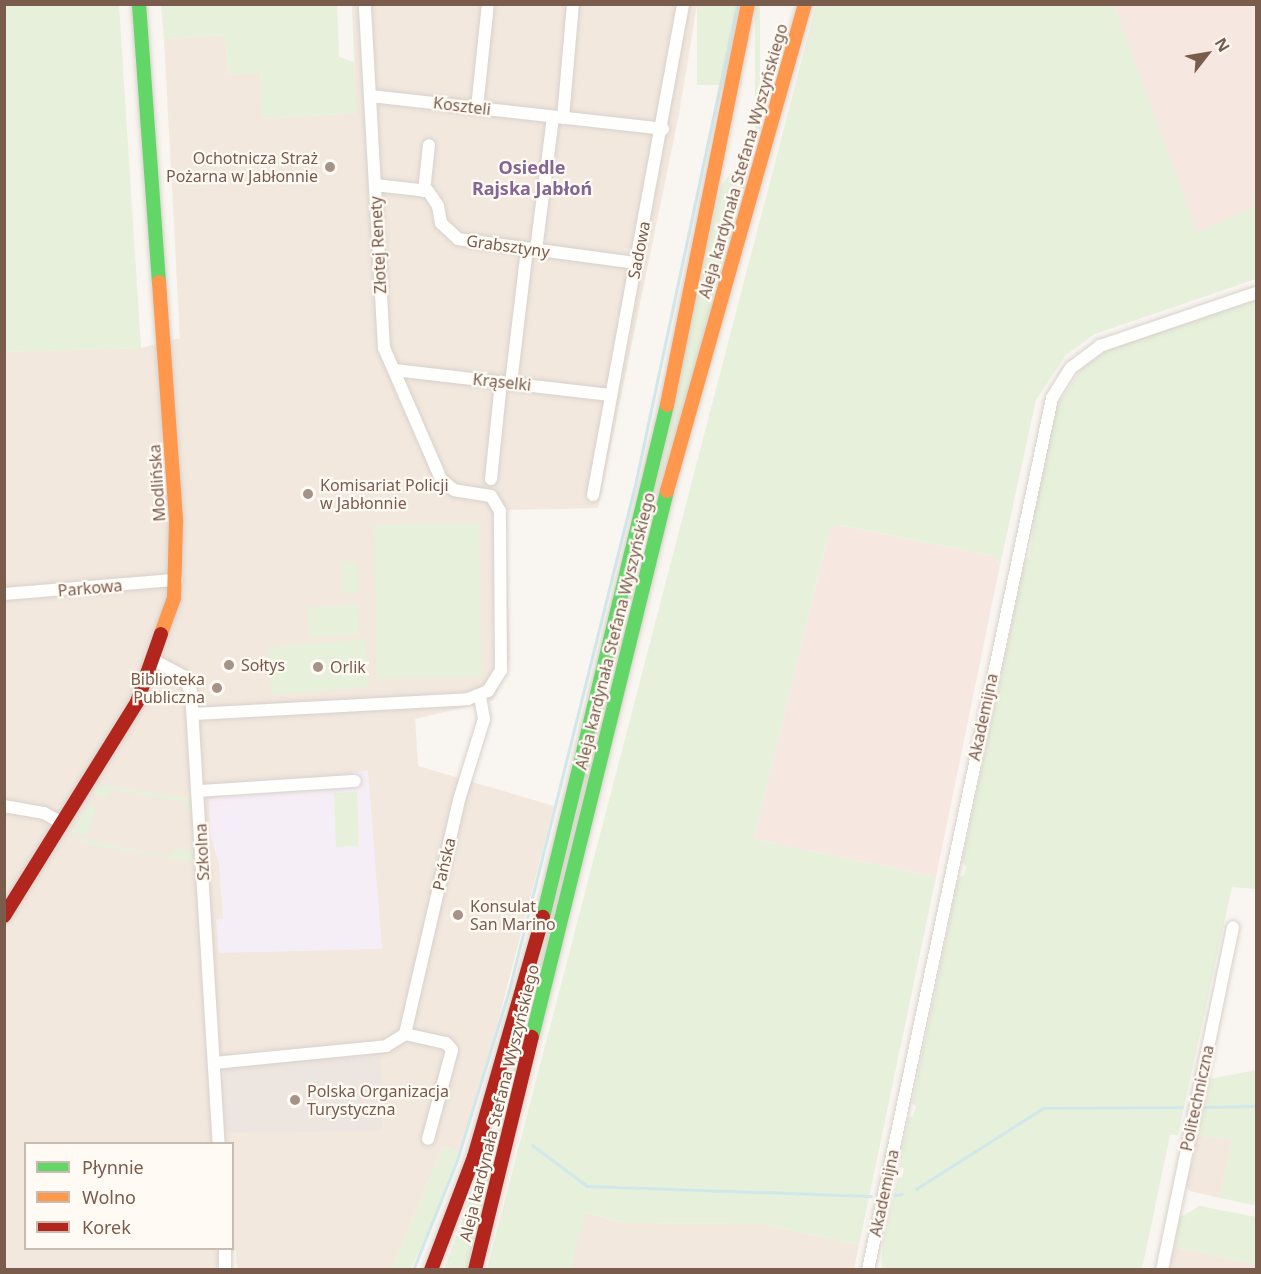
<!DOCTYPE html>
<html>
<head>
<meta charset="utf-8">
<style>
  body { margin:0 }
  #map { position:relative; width:1261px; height:1274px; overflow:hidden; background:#f9f5f0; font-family:"Noto Sans",sans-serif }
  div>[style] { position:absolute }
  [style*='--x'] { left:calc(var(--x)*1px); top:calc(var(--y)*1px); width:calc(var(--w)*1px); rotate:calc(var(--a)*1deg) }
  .residential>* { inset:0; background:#f2e8de }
  .commercial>* { inset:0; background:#f6e8e1 }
  .industrial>* { inset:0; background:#ede5e0; transform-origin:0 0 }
  .education>* { inset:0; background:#f6eef6 }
  .green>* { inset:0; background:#e7f0db; transform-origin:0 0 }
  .stream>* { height:3px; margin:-1.5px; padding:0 1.5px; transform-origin:1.5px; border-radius:1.5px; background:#d0e8ea }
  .roads { filter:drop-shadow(0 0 2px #d7d1cb) drop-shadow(0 0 2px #d7d1cb) }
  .street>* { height:12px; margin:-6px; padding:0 6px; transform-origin:6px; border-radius:6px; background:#fefefd }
  .fast>* { height:14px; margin:-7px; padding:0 7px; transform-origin:7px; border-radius:7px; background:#63d668 }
  .slow>* { height:14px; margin:-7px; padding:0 7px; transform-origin:7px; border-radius:7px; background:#ff974d }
  .jam>* { height:14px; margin:-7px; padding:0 7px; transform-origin:7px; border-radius:7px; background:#b3261e }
  .dots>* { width:16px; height:16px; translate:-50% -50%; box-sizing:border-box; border:3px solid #fffaf3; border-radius:50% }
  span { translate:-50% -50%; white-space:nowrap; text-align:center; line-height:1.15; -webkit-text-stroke:4.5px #fffaf3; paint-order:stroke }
  .street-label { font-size:16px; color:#7a5c4d }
  .poi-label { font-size:16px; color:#7a5c4d }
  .right { translate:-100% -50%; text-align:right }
  .left { translate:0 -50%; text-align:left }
  .neighbourhood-label { font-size:18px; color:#846695; font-weight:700 }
  .frame { position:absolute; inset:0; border:6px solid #7a5c4d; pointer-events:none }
  .legend { position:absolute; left:24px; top:1142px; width:210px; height:108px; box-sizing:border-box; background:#fffaf3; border:2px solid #cabbb1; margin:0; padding:8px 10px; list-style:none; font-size:18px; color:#7a5c4d }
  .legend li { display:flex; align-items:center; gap:12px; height:30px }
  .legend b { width:30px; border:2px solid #cabbb1 }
  .north { position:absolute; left:1177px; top:24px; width:60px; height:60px; -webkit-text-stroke:4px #fffaf3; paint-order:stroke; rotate:59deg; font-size:16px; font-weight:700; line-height:24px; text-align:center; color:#7a5c4d }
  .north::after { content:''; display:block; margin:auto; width:21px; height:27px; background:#7a5c4d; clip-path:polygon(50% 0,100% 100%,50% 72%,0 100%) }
</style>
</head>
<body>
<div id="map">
  <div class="residential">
    <i style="clip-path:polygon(evenodd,352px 5px,697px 5px,679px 114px,598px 508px,505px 510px,510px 658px,494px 700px,415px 719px,418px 766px,554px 806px,486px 1068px,459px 1152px,443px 1146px,392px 1269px,237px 1269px,236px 1250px,214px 1269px,5px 1269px,4px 352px,141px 348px,180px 338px,164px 39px,225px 35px,229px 75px,260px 72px,263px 119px,356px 113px,352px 5px,26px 1144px,232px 1144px,232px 1248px,26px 1248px,26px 1144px)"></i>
    <i style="clip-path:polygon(1198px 1135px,1232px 1140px,1220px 1198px,1190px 1191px,1186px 1187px)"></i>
    <i style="clip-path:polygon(584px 1212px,623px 1223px,762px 1224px,859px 1245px,854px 1269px,570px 1270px)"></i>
    <i style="clip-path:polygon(1174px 1247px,1256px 1264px,1256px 1269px,1169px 1270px)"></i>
  </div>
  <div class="commercial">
    <i style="clip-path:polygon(1114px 5px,1256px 5px,1256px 206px,1197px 233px)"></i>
    <i style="clip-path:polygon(838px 525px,994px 556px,1000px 565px,936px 877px,754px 839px,829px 531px)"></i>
  </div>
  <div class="industrial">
    <i style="left:381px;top:1057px;width:73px;height:157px;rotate:89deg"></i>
  </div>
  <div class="education">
    <i style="clip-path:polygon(368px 770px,382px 949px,219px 953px,216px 920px,223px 919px,219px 864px,210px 835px,209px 799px)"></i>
  </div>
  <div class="green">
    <i style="clip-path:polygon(4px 5px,119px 5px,141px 348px,5px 352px)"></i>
    <i style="clip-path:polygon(161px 5px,337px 5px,339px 57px,354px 62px,357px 113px,262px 119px,260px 72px,229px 75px,225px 35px,164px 39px)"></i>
    <i style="left:697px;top:5px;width:45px;height:80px"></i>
    <i style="left:755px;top:5px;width:5px;height:149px"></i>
    <i style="clip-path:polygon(816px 5px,1114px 5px,1197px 232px,1256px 206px,1256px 279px,1095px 334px,1066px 355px,1036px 400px,1000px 565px,994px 556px,839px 525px,829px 531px,754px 839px,936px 877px,859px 1245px,762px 1224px,623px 1223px,585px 1212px,570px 1269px,487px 1269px)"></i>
    <i style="clip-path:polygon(736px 166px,741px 168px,745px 188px,469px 1269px,444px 1270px,497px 1126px,721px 186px)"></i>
    <i style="clip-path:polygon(1256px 299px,1256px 889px,1232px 887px,1178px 1135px,1170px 1135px,1142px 1269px,881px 1270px,883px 1240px,898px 1177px,902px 1178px,904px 1168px,900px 1167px,901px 1155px,909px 1117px,913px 1116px,916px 1106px,912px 1104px,958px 878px,964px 875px,966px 867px,962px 862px,1025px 560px,1029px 558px,1034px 523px,1029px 521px,1055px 408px,1082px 368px,1111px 348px)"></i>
    <i style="left:479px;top:523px;width:154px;height:105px;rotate:89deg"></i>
    <i style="left:341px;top:562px;width:16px;height:31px"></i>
    <i style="left:357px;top:604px;width:30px;height:50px;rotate:86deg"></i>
    <i style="left:365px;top:639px;width:48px;height:98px;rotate:85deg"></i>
    <i style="clip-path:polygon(100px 784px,194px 799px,192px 808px,185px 811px,186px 802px,111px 789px,109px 798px,99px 797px,94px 794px)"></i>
    <i style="left:357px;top:792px;width:54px;height:23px;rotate:88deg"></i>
    <i style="clip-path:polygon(90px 802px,96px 811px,87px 835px,75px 833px,72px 830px)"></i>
    <i style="clip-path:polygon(72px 837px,167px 856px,175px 848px,191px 851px,194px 862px,87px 844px)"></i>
    <i style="clip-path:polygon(1256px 1070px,1256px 1193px,1254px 1205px,1220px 1198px,1232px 1140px,1198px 1135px,1209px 1079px)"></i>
    <i style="clip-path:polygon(443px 1146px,459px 1152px,430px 1228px,411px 1269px,392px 1269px)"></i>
    <i style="clip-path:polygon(1200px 1206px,1256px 1217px,1256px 1264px,1174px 1247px,1180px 1217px)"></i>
  </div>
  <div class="stream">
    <i style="--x:1204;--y:1107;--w:52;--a:-1.1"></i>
    <i style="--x:532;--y:1145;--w:69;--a:36.7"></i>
    <i style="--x:587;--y:1186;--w:284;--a:2"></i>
    <i style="--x:916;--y:1189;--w:151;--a:-32.5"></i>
    <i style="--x:1043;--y:1108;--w:139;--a:-0.4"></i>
    <i style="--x:895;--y:1195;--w:7;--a:-8"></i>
    <i style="--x:413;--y:1270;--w:118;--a:-68.2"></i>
    <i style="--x:457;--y:1160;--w:178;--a:-73"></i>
    <i style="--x:509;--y:990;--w:520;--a:-75.99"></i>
    <i style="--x:635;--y:485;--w:492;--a:-78"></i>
  </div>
  <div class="roads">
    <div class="street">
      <i style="--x:370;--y:96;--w:295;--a:6.4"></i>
      <i style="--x:477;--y:108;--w:105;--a:-84"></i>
      <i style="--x:563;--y:118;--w:114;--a:-85"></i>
      <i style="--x:375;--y:185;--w:53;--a:6.5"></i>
      <i style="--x:428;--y:191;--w:18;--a:56"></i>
      <i style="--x:438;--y:206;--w:17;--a:80"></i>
      <i style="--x:441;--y:223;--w:23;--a:43"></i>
      <i style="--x:458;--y:239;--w:180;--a:7.7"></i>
      <i style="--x:424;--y:191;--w:46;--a:-83.8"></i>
      <i style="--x:536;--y:250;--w:134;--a:-82.7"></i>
      <i style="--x:394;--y:370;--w:218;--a:6.6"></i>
      <i style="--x:511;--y:383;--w:135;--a:-83.2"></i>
      <i style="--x:491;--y:479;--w:98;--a:-84.1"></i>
      <i style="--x:593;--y:495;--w:499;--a:-79.6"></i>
      <i style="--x:4;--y:594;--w:173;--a:-4.7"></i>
      <i style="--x:155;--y:661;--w:32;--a:28"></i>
      <i style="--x:183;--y:676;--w:18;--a:63"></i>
      <i style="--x:191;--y:692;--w:453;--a:86.5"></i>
      <i style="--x:194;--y:714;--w:274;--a:-3.1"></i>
      <i style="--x:468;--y:699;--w:22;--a:-22"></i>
      <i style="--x:488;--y:691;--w:25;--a:-58"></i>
      <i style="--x:501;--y:670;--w:159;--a:-90.4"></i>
      <i style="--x:500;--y:511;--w:17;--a:-121"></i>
      <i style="--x:491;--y:496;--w:37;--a:-171"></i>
      <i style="--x:454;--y:490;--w:17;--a:-140"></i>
      <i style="--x:441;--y:479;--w:143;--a:-113.5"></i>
      <i style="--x:384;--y:348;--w:345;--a:-93.2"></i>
      <i style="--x:199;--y:791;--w:156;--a:-3.7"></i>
      <i style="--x:4;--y:806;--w:41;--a:9.9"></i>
      <i style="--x:44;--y:813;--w:21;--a:29"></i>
      <i style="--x:405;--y:1034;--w:42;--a:12.4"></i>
      <i style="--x:446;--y:1043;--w:9;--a:49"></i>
      <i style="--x:452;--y:1050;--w:92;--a:105.1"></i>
      <i style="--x:214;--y:1063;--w:173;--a:-5.6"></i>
      <i style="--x:386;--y:1046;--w:22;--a:-32"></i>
      <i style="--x:405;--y:1034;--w:240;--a:-77"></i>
      <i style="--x:459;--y:800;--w:85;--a:-72.8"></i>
      <i style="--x:484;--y:719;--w:23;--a:-100"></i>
      <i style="--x:225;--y:1248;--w:22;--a:90"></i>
      <i style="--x:868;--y:1270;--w:891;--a:-78.08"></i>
      <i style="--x:1052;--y:398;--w:36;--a:-58"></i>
      <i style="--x:1071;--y:368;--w:36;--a:-37"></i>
      <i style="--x:1100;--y:346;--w:165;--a:-18.8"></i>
      <i style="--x:1162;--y:1270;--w:350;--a:-78.3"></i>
    </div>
    <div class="fast">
      <i style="--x:139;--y:4;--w:279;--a:85.9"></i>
      <i style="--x:543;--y:917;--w:527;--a:-76.39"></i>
      <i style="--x:532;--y:1037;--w:562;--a:-76.11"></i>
    </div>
    <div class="slow">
      <i style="--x:159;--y:282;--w:241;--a:85.9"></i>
      <i style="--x:176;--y:522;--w:76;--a:91.5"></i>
      <i style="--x:174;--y:598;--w:38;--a:110"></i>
      <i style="--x:667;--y:405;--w:409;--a:-78.6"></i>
      <i style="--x:667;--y:491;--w:506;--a:-74.18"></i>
    </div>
    <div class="jam">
      <i style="--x:4;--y:916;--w:252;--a:-58.1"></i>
      <i style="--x:137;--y:702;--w:72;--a:-70.6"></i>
      <i style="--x:431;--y:1270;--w:121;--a:-69.2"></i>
      <i style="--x:474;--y:1157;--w:250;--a:-74"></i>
      <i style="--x:475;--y:1270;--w:240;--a:-76.3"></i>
    </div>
  </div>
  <div class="dots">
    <i style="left:330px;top:167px;background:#a69286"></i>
    <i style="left:308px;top:494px;background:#a69286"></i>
    <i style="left:229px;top:665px;background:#a69286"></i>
    <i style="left:318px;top:667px;background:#a69286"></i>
    <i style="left:217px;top:688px;background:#a69286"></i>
    <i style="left:458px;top:915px;background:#a69286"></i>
    <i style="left:295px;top:1100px;background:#a69286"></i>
  </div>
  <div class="street-label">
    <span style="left:462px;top:106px;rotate:7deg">Koszteli</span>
    <span style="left:743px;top:161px;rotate:-74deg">Aleja kardynała Stefana Wyszyńskiego</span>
    <span style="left:378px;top:245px;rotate:-93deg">Złotej Renety</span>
    <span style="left:508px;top:246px;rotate:8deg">Grabsztyny</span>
    <span style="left:639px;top:250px;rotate:-79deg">Sadowa</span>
    <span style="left:502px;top:382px;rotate:6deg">Krąselki</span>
    <span style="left:157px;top:483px;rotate:-94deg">Modlińska</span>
    <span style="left:90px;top:588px;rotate:-5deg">Parkowa</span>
    <span style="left:615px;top:631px;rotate:-76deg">Aleja kardynała Stefana Wyszyńskiego</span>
    <span style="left:983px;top:717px;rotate:-78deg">Akademijna</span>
    <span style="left:202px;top:852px;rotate:-93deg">Szkolna</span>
    <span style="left:444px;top:864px;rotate:-77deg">Pańska</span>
    <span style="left:1197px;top:1098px;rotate:-78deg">Politechniczna</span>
    <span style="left:499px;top:1103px;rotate:-76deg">Aleja kardynała Stefana Wyszyńskiego</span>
    <span style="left:884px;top:1193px;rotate:-78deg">Akademijna</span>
  </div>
  <div class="poi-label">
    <span class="right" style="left:318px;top:167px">Ochotnicza Straż<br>Pożarna w Jabłonnie</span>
    <span class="left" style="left:320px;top:494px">Komisariat Policji<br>w Jabłonnie</span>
    <span class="left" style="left:241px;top:665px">Sołtys</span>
    <span class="left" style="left:330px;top:667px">Orlik</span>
    <span class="right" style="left:205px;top:688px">Biblioteka<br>Publiczna</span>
    <span class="left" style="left:470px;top:915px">Konsulat<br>San Marino</span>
    <span class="left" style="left:307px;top:1100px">Polska Organizacja<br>Turystyczna</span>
  </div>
  <div class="neighbourhood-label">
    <span style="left:532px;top:178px">Osiedle<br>Rajska Jabłoń</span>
  </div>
  <div class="frame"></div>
  <ul class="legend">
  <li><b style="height:8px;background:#63d668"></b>Płynnie</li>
  <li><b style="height:8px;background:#ff974d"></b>Wolno</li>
  <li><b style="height:8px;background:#b3261e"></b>Korek</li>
  </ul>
  <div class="north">N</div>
</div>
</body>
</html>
